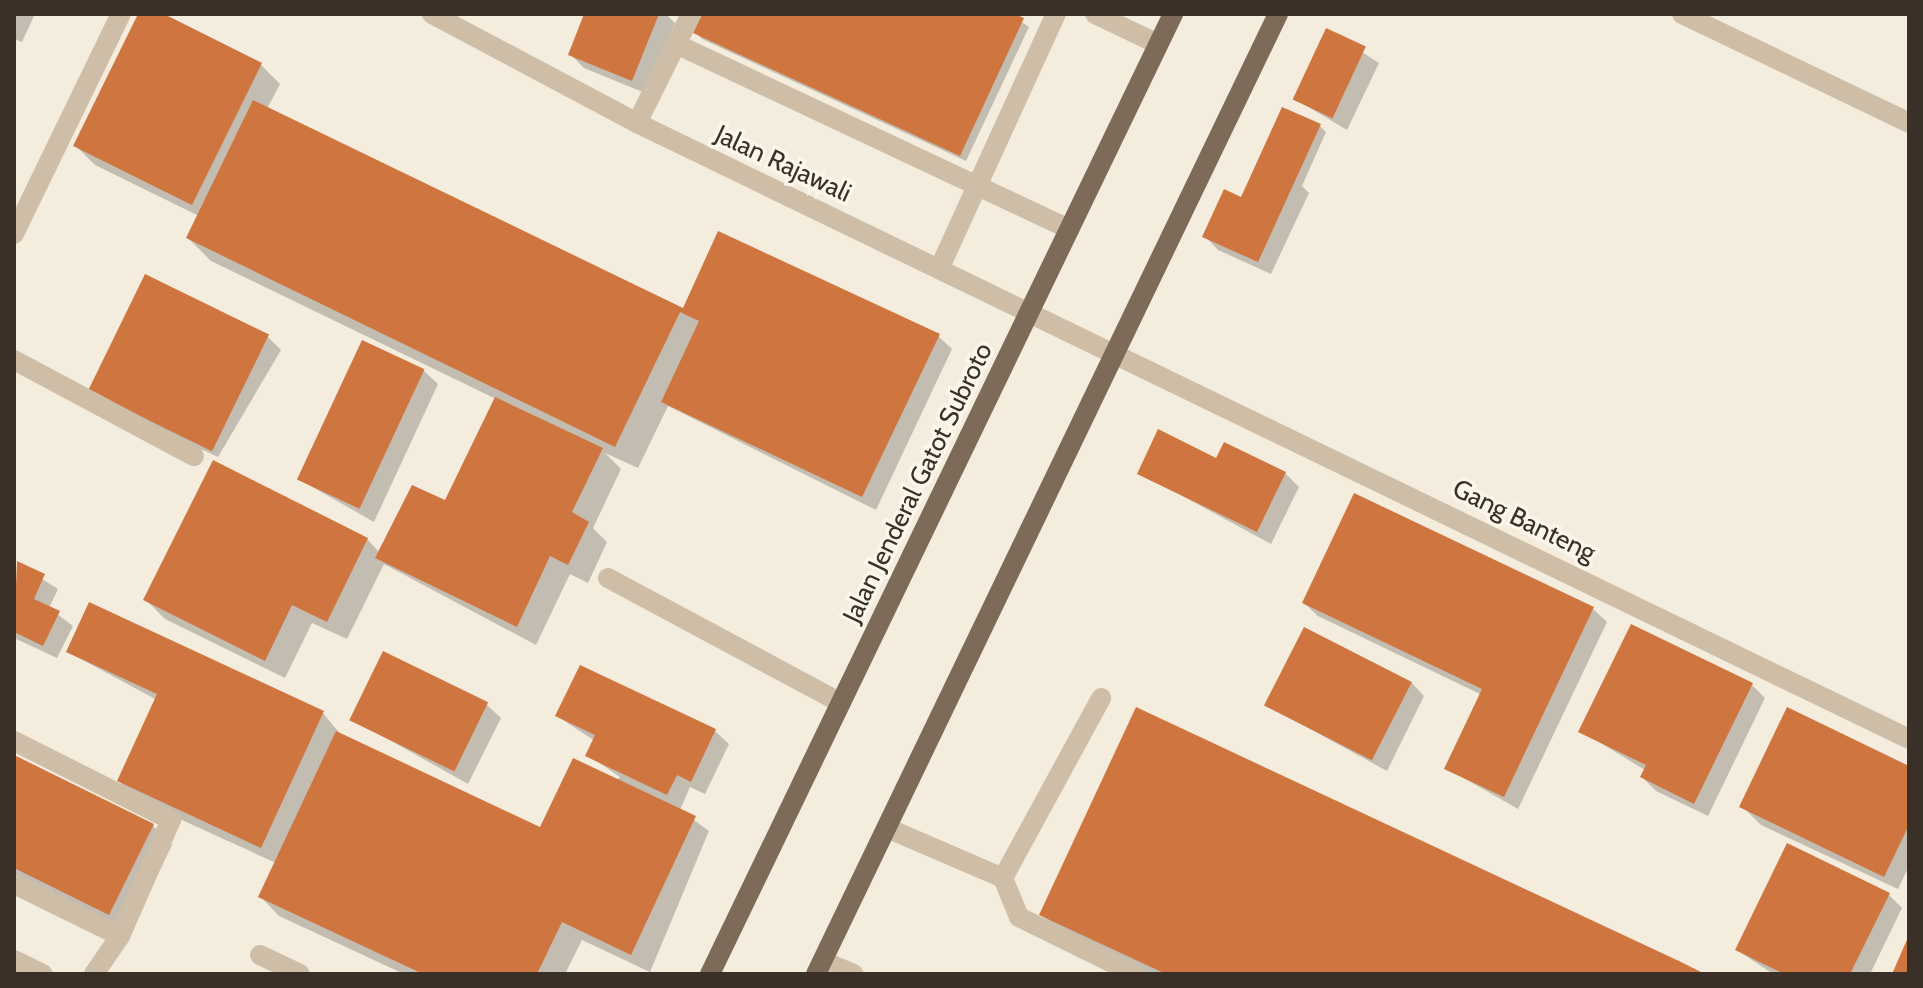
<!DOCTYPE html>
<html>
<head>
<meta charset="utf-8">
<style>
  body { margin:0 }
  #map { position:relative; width:1923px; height:988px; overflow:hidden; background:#f4ecdd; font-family:Cabin,sans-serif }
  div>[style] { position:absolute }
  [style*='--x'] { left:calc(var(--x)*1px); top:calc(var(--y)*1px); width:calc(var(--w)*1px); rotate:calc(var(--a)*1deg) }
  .shadow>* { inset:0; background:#0003 }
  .building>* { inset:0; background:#cf7640; transform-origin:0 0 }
  .service>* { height:20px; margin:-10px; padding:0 10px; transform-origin:10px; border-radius:10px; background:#cebea7 }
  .minor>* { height:20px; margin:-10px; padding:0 10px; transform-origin:10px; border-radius:10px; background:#cebea7 }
  .primary>* { height:20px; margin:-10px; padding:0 10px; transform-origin:10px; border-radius:10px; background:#7d6a58 }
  span { translate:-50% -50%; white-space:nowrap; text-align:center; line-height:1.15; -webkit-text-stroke:7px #fbf6ea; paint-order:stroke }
  .street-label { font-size:26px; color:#3a3028 }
  .frame { position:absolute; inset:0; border:16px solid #3a3028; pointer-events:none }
</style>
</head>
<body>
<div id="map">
  <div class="shadow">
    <i style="clip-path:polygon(14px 14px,35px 14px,22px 42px,14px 39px)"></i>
    <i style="clip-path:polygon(141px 14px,160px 14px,261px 65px,280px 84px,267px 109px,681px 309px,938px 336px,952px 349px,876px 510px,668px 406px,638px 468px,605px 453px,621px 469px,593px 528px,607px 542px,588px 583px,570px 574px,536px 645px,384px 564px,347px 639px,312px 623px,285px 678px,165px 619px,146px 600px,367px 539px,380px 553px,445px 503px,496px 399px,211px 261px,188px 238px,199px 216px,95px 165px,75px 145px)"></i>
    <i style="clip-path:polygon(586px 14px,666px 14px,675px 23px,645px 93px,584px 68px,570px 54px)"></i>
    <i style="clip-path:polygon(704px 14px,1009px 14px,1029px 27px,966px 161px,702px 39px,695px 32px)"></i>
    <i style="clip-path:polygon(1327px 30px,1379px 63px,1347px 130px,1295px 99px)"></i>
    <i style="clip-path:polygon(1320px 126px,1326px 132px,1302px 186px,1309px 193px,1271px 274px,1218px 250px,1205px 236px)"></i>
    <i style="clip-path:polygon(268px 337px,281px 350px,218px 457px,104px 404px)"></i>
    <i style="clip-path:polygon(424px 371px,438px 384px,374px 522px,300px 480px)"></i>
    <i style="clip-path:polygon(1217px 461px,1285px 473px,1299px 487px,1271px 544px,1140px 473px)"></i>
    <i style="clip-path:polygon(18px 564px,58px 589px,49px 608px,73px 626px,57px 658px,14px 638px)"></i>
    <i style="clip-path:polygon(1304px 603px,1593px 609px,1607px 622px,1518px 809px,1446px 768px,1482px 695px,1318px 616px)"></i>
    <i style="clip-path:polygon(68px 652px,323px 713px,341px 735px,550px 834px,620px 777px,588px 755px,595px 741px,557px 716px,715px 731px,729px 744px,705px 794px,690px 787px,680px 810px,709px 831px,650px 972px,582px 940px,565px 974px,404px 974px,279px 916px,260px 896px,276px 863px,138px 800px,119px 781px,157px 700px)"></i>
    <i style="clip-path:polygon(1411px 682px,1424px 696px,1387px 771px,1268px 706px)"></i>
    <i style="clip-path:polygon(1752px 685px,1765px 698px,1708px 816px,1656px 791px,1642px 777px,1645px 770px,1581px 731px)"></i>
    <i style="clip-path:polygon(487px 705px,501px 718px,468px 784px,352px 719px)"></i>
    <i style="clip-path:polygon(14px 757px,153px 826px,172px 845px,129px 933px,14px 876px)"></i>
    <i style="clip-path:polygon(1909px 768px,1909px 866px,1898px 889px,1761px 825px,1742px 806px)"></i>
    <i style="clip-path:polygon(1889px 895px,1902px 908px,1870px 974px,1773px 974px,1737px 950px)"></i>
    <i style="clip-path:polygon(1041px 914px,1701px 974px,1143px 974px,1065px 937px)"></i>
  </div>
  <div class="building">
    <i style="clip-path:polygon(138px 14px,164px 14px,262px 63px,192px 205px,73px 146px)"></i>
    <i style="clip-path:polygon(584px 14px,659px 14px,632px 81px,568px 55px)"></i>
    <i style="clip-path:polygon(702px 14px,1014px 14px,1024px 18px,960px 156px,693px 33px)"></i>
    <i style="left:1326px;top:28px;width:44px;height:79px;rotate:25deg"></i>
    <i style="clip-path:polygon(253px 100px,683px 308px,718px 231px,940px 334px,862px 497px,661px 402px,699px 321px,680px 312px,615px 447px,186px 238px)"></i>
    <i style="clip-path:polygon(1282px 107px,1321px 124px,1258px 262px,1202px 237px,1224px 189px,1241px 197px)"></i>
    <i style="left:145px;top:274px;width:138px;height:130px;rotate:26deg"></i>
    <i style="left:362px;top:340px;width:69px;height:154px;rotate:25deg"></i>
    <i style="clip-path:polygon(495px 397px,603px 448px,572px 512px,589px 522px,568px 565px,550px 556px,517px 627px,375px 558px,412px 485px,445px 500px)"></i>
    <i style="clip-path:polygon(1158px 429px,1216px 458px,1224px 442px,1286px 472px,1257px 532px,1137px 474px)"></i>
    <i style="clip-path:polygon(213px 460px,368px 538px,327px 622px,292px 605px,265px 661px,143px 600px)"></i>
    <i style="clip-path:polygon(1354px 493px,1594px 607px,1504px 797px,1444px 769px,1482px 689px,1302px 603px)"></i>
    <i style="clip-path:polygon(17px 561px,45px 574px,34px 599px,60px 611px,43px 646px,14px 632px)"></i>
    <i style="clip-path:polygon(89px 602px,324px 711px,261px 848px,117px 781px,157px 694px,66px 652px)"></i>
    <i style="clip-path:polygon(1631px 624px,1753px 683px,1694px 804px,1640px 777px,1646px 765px,1578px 732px)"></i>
    <i style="left:1304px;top:627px;width:121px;height:88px;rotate:27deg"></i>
    <i style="left:383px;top:651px;width:117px;height:77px;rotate:26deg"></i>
    <i style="clip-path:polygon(580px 665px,716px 729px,691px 782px,677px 775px,667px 795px,585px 756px,595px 735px,555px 716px)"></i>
    <i style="clip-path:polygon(1136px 707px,1681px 962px,1705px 974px,1166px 974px,1039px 915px)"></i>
    <i style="clip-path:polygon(1787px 707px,1909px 766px,1909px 825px,1884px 877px,1739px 807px)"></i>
    <i style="clip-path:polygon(336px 731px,540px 827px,573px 758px,696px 816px,631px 955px,562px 922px,537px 974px,423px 974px,258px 897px)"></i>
    <i style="clip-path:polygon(14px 755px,154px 824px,109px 915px,14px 868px)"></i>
    <i style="clip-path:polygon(1787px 843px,1890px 893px,1850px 974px,1784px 974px,1735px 950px)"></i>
    <i style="clip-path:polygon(1909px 935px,1909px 974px,1892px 974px)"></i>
  </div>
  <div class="service">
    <i style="--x:1095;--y:14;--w:70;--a:25.5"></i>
    <i style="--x:676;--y:44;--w:435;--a:25.2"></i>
    <i style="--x:637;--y:123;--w:122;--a:-63.6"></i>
    <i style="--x:940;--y:267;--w:278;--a:-65.4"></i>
    <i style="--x:14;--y:360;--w:204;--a:28.1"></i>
    <i style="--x:14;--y:741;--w:176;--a:26.7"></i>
    <i style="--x:171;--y:820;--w:127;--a:113.7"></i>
    <i style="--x:120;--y:936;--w:118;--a:-153.9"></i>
    <i style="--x:887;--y:828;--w:126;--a:23.3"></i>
    <i style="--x:1003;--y:878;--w:42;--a:67.7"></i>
    <i style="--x:1019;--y:917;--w:129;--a:26.2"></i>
    <i style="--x:1003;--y:878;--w:205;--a:-61.4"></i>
    <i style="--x:260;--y:955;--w:44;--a:25.4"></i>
    <i style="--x:14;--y:960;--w:32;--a:26"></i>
    <i style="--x:823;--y:961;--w:33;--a:23"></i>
    <i style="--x:94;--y:974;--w:46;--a:-55.6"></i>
  </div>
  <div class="minor">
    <i style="--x:432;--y:14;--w:232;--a:28"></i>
    <i style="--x:637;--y:123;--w:1413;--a:25.84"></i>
    <i style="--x:1682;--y:14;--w:252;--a:25.6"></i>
    <i style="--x:14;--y:234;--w:245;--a:-64.1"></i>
    <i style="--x:608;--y:578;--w:264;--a:28.2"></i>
  </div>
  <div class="primary">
    <i style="--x:710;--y:974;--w:1066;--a:-64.25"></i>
    <i style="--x:816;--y:974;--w:1065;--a:-64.3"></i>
  </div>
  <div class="street-label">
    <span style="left:783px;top:164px;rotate:25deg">Jalan Rajawali</span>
    <span style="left:918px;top:483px;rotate:-64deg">Jalan Jenderal Gatot Subroto</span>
    <span style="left:1524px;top:521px;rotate:26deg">Gang Banteng</span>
  </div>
  <div class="frame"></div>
</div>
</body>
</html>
